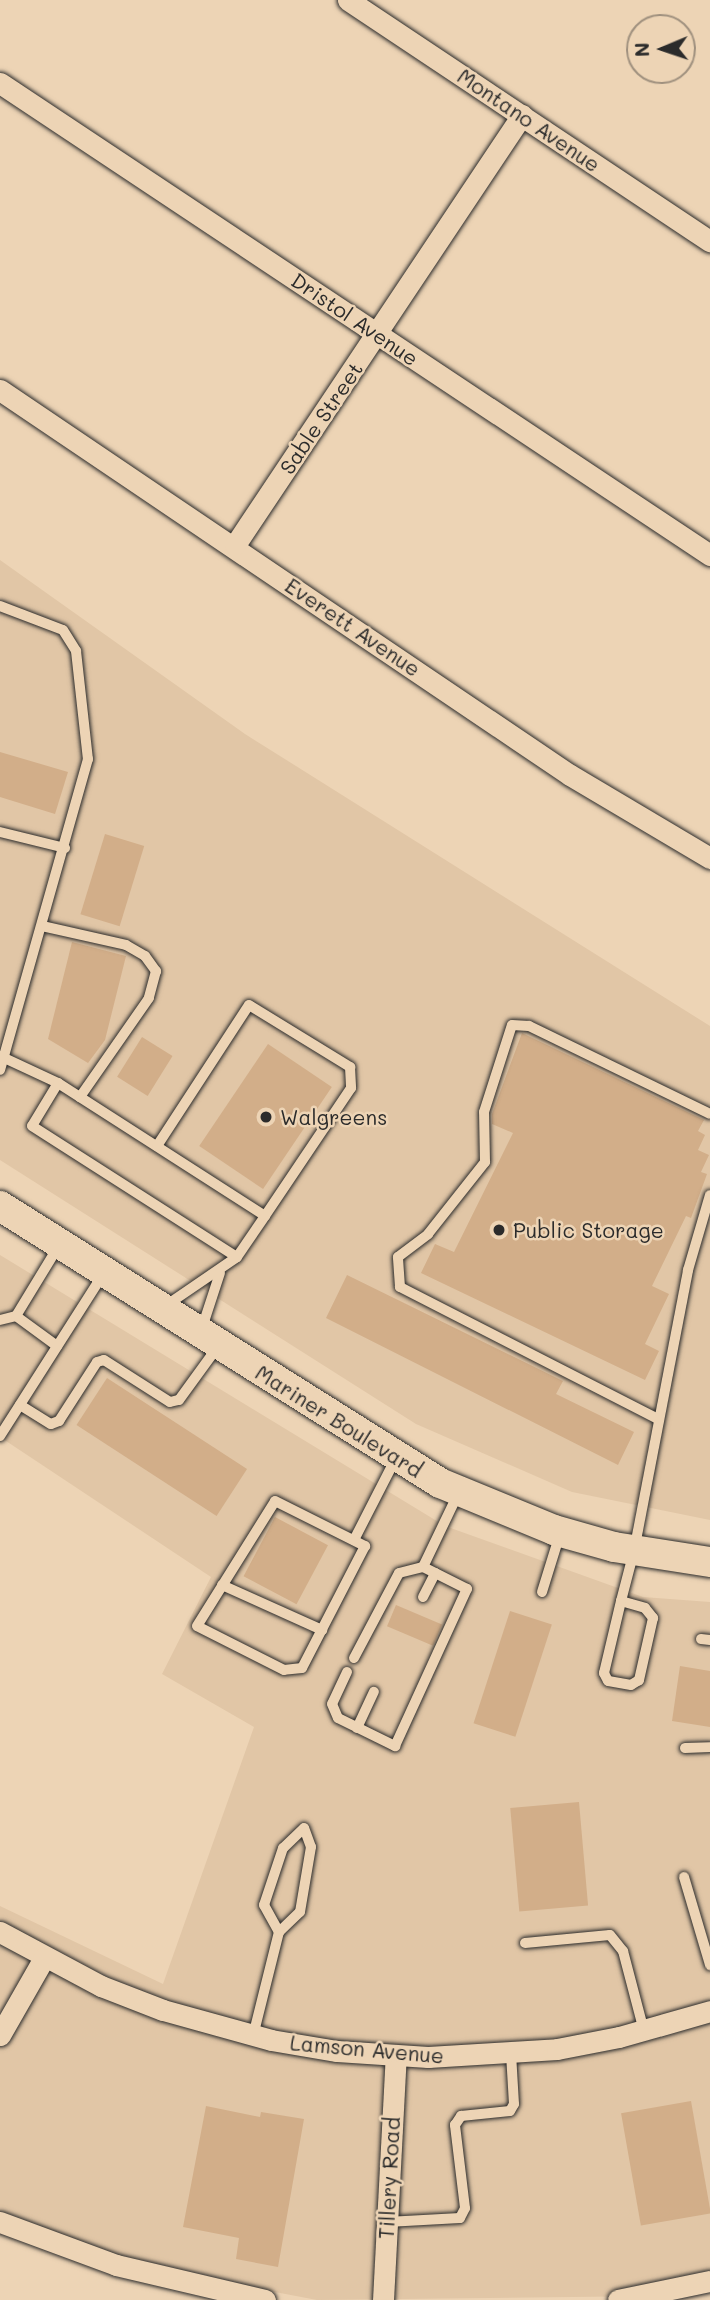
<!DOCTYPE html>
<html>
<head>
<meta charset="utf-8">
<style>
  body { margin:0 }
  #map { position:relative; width:710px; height:2300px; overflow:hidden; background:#edd4b5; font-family:Mali,sans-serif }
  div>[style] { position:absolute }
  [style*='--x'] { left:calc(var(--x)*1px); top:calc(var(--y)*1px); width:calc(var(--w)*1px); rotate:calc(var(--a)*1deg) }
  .built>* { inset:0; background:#e1c6a6 }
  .building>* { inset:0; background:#d2ae89; transform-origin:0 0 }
  .roads { filter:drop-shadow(0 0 2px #2b2b2b) drop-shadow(0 0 2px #2b2b2b) }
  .service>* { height:10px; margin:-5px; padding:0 5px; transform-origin:5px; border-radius:5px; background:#edd4b5 }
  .minor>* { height:21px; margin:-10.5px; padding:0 10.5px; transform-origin:10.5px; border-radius:10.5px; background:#edd4b5 }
  .secondary>* { height:30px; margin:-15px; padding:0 15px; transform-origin:15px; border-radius:15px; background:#edd4b5 }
  .dots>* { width:19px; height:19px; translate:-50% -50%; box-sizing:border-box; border:4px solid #edd4b5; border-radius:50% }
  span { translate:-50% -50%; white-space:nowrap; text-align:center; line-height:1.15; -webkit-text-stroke:5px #edd4b5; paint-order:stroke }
  .street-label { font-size:21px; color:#2b2b2b }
  .poi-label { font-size:21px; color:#2b2b2b }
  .left { translate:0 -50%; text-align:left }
  .north { position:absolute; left:626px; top:14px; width:70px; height:70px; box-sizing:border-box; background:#edd4b5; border:2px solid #9f907e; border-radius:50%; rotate:268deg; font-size:19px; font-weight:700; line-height:28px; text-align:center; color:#2b2b2b }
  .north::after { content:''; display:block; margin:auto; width:24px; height:32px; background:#2b2b2b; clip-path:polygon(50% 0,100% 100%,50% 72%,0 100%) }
</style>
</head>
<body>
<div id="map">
  <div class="built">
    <i style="clip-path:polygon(0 560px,245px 734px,710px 1026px,710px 1520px,572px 1492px,416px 1424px,0 1160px)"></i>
    <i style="clip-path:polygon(0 1255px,445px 1526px,643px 1597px,710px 1602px,710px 2274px,657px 2296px,317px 2300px,35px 2246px,0 2219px,0 1906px,163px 1984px,254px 1727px,162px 1674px,211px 1577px,0 1437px)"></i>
  </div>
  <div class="building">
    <i style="clip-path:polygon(0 752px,68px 772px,55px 814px,0 797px)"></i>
    <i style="left:105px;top:834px;width:41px;height:84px;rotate:17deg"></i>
    <i style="clip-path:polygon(72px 942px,126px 956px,105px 1040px,88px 1063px,48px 1039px)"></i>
    <i style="clip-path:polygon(522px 1033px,704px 1120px,698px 1131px,705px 1135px,698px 1150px,709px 1155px,701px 1172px,707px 1174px,691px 1218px,686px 1216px,652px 1286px,669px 1294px,645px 1344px,659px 1351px,645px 1380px,421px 1273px,435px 1244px,454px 1252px,513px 1133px,492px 1124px,492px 1114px)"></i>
    <i style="left:142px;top:1037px;width:36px;height:47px;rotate:32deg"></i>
    <i style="left:268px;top:1044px;width:77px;height:123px;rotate:34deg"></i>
    <i style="clip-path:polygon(347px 1275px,563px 1381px,556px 1394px,634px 1432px,618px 1465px,326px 1318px)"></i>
    <i style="left:107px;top:1378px;width:167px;height:56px;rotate:33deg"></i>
    <i style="left:275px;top:1517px;width:60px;height:67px;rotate:28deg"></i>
    <i style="left:396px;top:1605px;width:50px;height:23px;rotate:23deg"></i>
    <i style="left:510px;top:1611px;width:44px;height:118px;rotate:18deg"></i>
    <i style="clip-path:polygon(680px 1666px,710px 1671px,710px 1727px,672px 1721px)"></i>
    <i style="left:579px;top:1802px;width:104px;height:69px;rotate:85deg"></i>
    <i style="left:691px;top:2101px;width:114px;height:71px;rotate:80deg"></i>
    <i style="clip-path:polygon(206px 2106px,260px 2117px,261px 2112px,304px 2119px,278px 2267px,236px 2259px,239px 2238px,183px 2227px)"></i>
  </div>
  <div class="roads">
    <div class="service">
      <i style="--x:0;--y:606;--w:67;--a:20.9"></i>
      <i style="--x:63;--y:630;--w:25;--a:58"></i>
      <i style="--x:76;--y:651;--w:109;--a:83.7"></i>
      <i style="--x:88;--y:759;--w:323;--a:105.8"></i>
      <i style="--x:0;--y:832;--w:67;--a:13.8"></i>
      <i style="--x:42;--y:926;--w:86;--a:12.7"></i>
      <i style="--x:126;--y:945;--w:22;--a:30"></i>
      <i style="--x:145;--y:956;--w:19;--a:54"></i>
      <i style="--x:156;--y:971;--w:28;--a:105"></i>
      <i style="--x:149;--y:998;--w:121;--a:124.9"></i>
      <i style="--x:0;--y:1056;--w:64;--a:25"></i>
      <i style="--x:58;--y:1083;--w:50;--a:121.2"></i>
      <i style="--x:32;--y:1126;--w:243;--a:32.6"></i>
      <i style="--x:237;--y:1257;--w:88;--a:145.6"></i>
      <i style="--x:58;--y:1083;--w:246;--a:32.7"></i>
      <i style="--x:265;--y:1216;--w:50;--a:124.3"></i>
      <i style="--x:157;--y:1146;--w:168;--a:-56.9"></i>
      <i style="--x:249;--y:1005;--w:119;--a:31.5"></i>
      <i style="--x:350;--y:1067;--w:21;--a:87"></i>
      <i style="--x:351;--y:1088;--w:154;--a:123.9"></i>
      <i style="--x:16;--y:1316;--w:81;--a:-58.7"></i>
      <i style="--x:0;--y:1320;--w:16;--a:-14"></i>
      <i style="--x:16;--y:1316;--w:51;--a:36.2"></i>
      <i style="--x:201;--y:1331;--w:61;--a:-71.9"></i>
      <i style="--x:20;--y:1405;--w:36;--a:32"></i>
      <i style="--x:51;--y:1424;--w:9;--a:-21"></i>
      <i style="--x:59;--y:1421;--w:70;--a:-57.2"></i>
      <i style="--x:97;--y:1362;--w:7;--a:-16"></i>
      <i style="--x:104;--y:1360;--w:78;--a:32.5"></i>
      <i style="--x:170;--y:1402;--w:9;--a:-13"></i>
      <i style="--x:179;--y:1400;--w:68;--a:-54"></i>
      <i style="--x:658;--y:1419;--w:290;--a:-152.9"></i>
      <i style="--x:400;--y:1287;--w:30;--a:-94"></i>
      <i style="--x:398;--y:1257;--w:38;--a:-37"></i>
      <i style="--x:428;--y:1234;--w:92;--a:-51.6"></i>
      <i style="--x:485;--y:1162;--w:50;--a:-91.1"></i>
      <i style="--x:484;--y:1112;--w:91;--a:-72.2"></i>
      <i style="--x:512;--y:1025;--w:17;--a:3"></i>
      <i style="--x:529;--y:1026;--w:201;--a:25.9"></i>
      <i style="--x:0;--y:1436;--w:193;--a:-57.5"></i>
      <i style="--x:275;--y:1501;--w:101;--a:26.6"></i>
      <i style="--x:365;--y:1546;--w:137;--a:117.3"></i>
      <i style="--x:302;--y:1668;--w:18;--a:174"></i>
      <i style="--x:284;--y:1670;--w:97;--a:-153.2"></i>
      <i style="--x:197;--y:1626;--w:147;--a:-58"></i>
      <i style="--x:354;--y:1540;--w:92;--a:-62.9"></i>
      <i style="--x:222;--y:1585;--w:110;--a:24.2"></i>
      <i style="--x:542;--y:1592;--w:61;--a:-72.8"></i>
      <i style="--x:423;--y:1597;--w:27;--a:-63"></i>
      <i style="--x:621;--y:1601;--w:25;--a:16"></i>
      <i style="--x:645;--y:1608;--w:13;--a:51"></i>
      <i style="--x:653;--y:1618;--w:64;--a:102.7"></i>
      <i style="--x:639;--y:1680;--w:9;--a:148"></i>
      <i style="--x:631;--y:1685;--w:23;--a:-170"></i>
      <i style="--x:608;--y:1681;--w:9;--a:-117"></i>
      <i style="--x:604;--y:1673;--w:74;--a:-76.7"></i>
      <i style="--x:621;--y:1601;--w:52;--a:-75.4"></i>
      <i style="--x:634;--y:1551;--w:286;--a:-79.1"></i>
      <i style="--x:688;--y:1270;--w:78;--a:-73.7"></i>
      <i style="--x:701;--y:1639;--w:9;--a:6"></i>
      <i style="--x:354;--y:1658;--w:96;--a:-62.1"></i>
      <i style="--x:399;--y:1573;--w:25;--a:-14"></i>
      <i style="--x:423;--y:1567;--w:83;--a:-64.4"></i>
      <i style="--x:347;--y:1672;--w:35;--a:115"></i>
      <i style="--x:332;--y:1704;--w:15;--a:67"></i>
      <i style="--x:338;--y:1718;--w:64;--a:26.2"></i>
      <i style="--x:395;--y:1746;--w:173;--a:-65.4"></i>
      <i style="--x:467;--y:1589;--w:49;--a:-153.4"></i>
      <i style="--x:357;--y:1728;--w:40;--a:-65"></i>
      <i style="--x:685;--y:1748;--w:25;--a:-2"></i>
      <i style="--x:684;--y:1877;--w:92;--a:73.5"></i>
      <i style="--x:525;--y:1943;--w:85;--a:-5.4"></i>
      <i style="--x:610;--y:1935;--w:21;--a:51"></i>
      <i style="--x:623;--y:1951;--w:83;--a:75.3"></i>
      <i style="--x:253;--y:2036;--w:107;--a:-76"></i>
      <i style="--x:279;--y:1932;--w:29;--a:-44"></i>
      <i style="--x:300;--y:1912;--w:66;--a:-80.4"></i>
      <i style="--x:311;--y:1847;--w:20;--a:-110"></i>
      <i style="--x:304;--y:1828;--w:29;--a:136"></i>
      <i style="--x:283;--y:1848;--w:60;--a:108.4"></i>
      <i style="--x:264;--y:1905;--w:31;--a:61"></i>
      <i style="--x:387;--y:2222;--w:73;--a:-3.1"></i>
      <i style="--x:460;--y:2218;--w:11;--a:-63"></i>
      <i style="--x:465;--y:2208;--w:84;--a:-96.9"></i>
      <i style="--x:455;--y:2125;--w:11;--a:-56"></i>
      <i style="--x:461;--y:2116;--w:49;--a:-5.8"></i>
      <i style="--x:510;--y:2111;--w:8;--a:-60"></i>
      <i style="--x:514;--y:2104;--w:50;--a:-93.4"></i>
    </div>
    <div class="minor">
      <i style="--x:348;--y:0;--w:435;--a:33.7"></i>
      <i style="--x:0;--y:83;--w:853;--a:33.62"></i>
      <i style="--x:0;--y:390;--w:688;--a:34.04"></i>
      <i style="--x:570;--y:775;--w:163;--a:30.7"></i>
      <i style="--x:235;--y:545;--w:517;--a:-56.28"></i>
      <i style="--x:0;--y:1932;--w:115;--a:28.1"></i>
      <i style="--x:101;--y:1986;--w:66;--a:21.2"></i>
      <i style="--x:163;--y:2010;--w:112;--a:15.5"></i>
      <i style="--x:271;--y:2040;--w:67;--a:9.5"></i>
      <i style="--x:337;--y:2051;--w:91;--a:3.8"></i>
      <i style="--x:428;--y:2057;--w:129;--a:-3.5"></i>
      <i style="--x:557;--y:2049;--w:63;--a:-11"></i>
      <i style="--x:619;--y:2037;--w:95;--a:-15.9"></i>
      <i style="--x:0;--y:2035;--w:89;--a:-60.3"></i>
      <i style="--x:0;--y:2222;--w:124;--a:20.3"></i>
      <i style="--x:116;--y:2265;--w:153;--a:13.2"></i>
      <i style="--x:383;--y:2300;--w:244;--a:-87"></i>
      <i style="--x:618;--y:2300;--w:94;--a:-11.7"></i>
    </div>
    <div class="secondary">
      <i style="--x:0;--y:1206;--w:520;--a:32.19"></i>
      <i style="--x:440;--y:1483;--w:123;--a:22.4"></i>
      <i style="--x:554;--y:1530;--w:62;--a:15.8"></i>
      <i style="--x:614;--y:1547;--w:97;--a:8.9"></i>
    </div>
  </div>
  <div class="dots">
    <i style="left:266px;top:1117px;background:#2b2b2b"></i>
    <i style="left:499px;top:1230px;background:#2b2b2b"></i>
  </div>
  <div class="street-label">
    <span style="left:529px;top:120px;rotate:34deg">Montano Avenue</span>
    <span style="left:355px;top:319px;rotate:34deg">Dristol Avenue</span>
    <span style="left:321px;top:418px;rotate:-56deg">Sable Street</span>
    <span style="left:353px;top:627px;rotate:34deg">Everett Avenue</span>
    <span style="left:339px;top:1421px;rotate:32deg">Mariner Boulevard</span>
    <span style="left:367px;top:2049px;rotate:5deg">Lamson Avenue</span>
    <span style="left:389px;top:2178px;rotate:-87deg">Tillery Road</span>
  </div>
  <div class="poi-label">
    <span class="left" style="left:280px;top:1117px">Walgreens</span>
    <span class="left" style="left:513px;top:1230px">Public Storage</span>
  </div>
  <div class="north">N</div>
</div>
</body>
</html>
